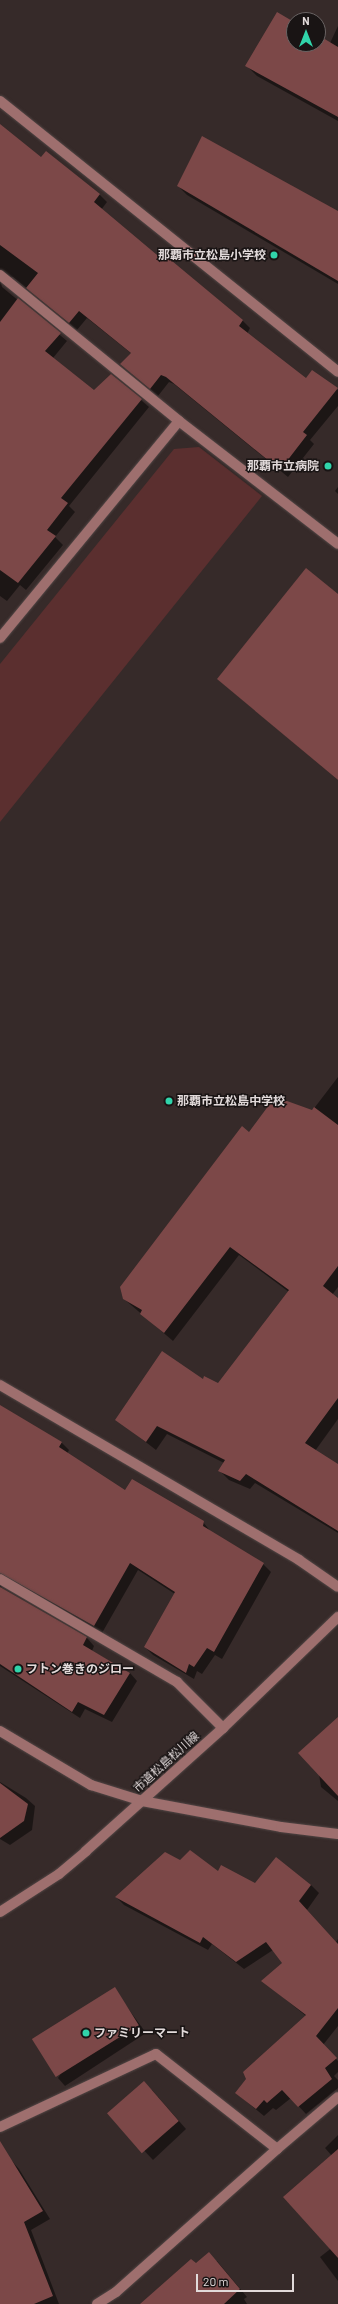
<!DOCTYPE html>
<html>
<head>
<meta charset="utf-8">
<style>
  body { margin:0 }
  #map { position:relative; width:338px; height:2304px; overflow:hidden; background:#362a29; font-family:Barlow,"Noto Sans JP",sans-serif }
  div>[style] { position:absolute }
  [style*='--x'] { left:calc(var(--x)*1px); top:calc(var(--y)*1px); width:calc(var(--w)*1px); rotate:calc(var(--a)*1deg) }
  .green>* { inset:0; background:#5b2f2f }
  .shadow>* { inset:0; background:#0007 }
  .building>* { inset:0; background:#7c4848; transform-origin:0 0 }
  .roads { filter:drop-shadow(0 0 1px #524645) drop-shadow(0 0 1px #524645) }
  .minor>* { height:10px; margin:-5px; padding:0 5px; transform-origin:5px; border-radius:5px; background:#9e6f6e }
  .dots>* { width:11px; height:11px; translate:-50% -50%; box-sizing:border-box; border:2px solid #191414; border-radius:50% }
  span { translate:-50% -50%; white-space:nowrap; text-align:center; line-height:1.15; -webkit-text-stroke:3px #191414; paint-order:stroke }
  .poi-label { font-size:12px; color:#e2dada; font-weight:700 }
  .right { translate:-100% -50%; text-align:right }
  .left { translate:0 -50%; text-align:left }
  .street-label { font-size:12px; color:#e2dada }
  .north { position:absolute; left:286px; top:12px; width:40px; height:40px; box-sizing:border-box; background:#191414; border:1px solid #696363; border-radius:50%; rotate:0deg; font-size:11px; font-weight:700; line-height:16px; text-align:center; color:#e2dada }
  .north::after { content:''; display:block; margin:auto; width:14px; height:18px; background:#30d4aa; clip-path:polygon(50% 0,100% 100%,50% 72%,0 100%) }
  .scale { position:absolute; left:196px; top:2274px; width:98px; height:18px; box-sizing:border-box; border:2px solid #e2dada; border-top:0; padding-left:5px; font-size:12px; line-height:14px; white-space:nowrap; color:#e2dada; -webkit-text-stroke:3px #191414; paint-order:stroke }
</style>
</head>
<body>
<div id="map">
  <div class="green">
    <i style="clip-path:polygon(199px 447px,262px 496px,0 822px,0 664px,174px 449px)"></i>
  </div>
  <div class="shadow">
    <i style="clip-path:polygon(294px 23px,294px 44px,318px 44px,318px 37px,330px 43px,338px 26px,338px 121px,257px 76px,247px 66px)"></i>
    <i style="clip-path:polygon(0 125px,41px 158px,46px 152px,100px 195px,107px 202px,101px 210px,163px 261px,166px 257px,243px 321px,250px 328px,247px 334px,306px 380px,312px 372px,338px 390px,338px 406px,310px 440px,314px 444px,288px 477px,174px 384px,169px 382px,158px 396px,121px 364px,132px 354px,87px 318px,77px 330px,13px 277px,5px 276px,1px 283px,2px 287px,67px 341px,53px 358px,94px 391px,141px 400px,149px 407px,69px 506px,75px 512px,55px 537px,63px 545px,26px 590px,20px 585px,7px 601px,0 596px)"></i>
    <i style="clip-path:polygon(178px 186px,338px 213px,338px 284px,187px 195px)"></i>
    <i style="clip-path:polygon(338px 487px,338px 494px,335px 491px)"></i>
    <i style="clip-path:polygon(338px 595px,338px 780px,218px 679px)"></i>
    <i style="clip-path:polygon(338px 1077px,338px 1287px,332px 1295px,338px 1299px,338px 1419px,315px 1451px,338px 1465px,338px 1533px,255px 1483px,250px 1489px,229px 1480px,220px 1471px,224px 1463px,167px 1434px,156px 1450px,116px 1419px,203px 1380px,218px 1385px,289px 1292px,239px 1255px,173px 1341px,124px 1299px,249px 1133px,312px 1111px)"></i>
    <i style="clip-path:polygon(0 1407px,61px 1442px,69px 1450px,67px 1454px,125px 1492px,203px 1522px,211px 1532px,263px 1564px,271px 1572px,222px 1659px,215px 1655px,202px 1674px,197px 1671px,194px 1679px,153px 1655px,145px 1647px,175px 1594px,138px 1570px,102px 1633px,4px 1581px,1px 1588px,87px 1638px,94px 1646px,92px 1651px,130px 1673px,137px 1681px,112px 1722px,85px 1709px,80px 1718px,0 1666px)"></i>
    <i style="clip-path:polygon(338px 1718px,338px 1801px,321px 1787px,319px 1774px)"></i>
    <i style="clip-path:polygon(0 1782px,26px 1798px,35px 1806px,32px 1830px,10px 1845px,0 1839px)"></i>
    <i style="clip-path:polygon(180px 1861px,256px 1884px,311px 1885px,319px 1893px,307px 1910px,336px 1942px,338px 1939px,338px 2026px,323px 2045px,338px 2061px,338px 2072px,334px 2076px,338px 2080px,338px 2088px,306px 2114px,291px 2098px,276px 2110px,273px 2108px,264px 2116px,236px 2093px,306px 2016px,263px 1981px,283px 1963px,273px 1950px,244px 1969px,212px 1944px,208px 1950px,124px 1905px,116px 1897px)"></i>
    <i style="clip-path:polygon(114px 1989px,146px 2033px,65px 2086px,58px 2078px)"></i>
    <i style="clip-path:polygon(152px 2090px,186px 2129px,153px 2160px,109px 2113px)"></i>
    <i style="clip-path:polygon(338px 2135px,338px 2237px,332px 2156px,325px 2148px)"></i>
    <i style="clip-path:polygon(12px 2161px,19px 2169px,50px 2219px,31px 2230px,59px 2304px,0 2304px,0 2168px)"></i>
    <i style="clip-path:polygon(338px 2243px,338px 2281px,320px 2257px)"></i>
    <i style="clip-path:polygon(217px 2261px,247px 2297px,244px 2299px,247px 2304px,142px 2304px,196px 2264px)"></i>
  </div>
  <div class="building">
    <i style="clip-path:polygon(277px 12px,294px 22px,294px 44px,318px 44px,318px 35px,338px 47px,338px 117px,245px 66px)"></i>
    <i style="clip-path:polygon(0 124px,41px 157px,46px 151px,100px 194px,94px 202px,163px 260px,166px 256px,243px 320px,239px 326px,306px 378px,312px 370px,338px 388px,303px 432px,307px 435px,280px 470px,166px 377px,161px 375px,150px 389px,120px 364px,131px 353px,79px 311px,69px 323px,26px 288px,38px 273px,0 245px)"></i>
    <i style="clip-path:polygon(202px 136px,338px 211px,338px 281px,177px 186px)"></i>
    <i style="clip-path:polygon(18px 298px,61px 333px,45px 351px,94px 390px,111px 374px,142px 399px,61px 498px,68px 503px,47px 530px,56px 536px,18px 583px,0 570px,0 322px)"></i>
    <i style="clip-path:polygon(306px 568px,338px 594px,338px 780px,217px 679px)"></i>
    <i style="clip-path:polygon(277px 1100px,287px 1101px,312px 1110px,314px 1107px,338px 1125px,338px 1266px,323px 1286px,338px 1298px,338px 1398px,305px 1443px,338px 1464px,338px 1531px,246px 1474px,240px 1481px,218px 1471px,225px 1460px,157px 1426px,146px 1442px,115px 1420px,162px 1351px,203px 1379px,204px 1376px,218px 1383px,289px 1290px,230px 1247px,164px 1333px,140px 1314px,142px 1310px,123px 1299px,120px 1287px,242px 1126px,249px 1132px,269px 1105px)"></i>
    <i style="clip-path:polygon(0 1405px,62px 1442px,59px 1447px,125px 1490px,132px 1479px,204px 1521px,203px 1526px,264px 1563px,214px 1652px,207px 1648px,194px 1667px,189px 1664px,186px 1673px,144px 1647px,175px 1592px,130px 1563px,94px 1626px,0 1573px)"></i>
    <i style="clip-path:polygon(0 1587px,87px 1637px,83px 1645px,130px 1673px,104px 1715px,78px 1702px,72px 1712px,0 1664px)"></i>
    <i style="clip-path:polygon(338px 1717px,338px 1796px,298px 1753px)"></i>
    <i style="clip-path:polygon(0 1783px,28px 1804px,24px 1821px,0 1838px)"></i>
    <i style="clip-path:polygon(190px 1850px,218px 1871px,221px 1865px,255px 1883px,276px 1857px,311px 1885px,299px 1901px,338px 1944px,338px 2008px,316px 2036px,337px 2058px,325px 2068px,332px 2079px,298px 2107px,282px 2090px,267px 2103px,264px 2100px,256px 2109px,235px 2093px,246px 2079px,243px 2072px,306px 2015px,261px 1981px,282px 1963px,266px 1942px,236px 1962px,203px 1937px,200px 1943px,115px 1897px,165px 1852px,180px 1860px)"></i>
    <i style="left:115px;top:1987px;width:45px;height:98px;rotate:58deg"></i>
    <i style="left:144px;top:2081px;width:53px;height:49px;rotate:49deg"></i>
    <i style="clip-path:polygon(0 2141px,43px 2211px,24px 2222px,53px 2296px,34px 2304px,0 2304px)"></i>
    <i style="clip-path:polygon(338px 2149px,338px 2258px,283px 2197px)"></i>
    <i style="clip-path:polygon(209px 2252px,240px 2289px,224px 2304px,140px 2304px,191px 2259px,196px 2263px)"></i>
  </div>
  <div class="roads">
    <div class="minor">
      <i style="--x:0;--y:101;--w:433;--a:38.7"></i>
      <i style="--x:0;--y:275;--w:231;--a:39.2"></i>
      <i style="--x:179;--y:421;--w:201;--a:37.7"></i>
      <i style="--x:0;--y:638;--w:281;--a:-50.5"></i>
      <i style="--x:0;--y:1385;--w:346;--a:30.3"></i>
      <i style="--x:299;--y:1560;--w:47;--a:34.7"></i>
      <i style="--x:0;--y:1579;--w:205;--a:30.2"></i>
      <i style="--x:177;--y:1682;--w:65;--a:45"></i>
      <i style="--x:0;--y:1731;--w:106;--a:30.7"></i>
      <i style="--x:91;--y:1785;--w:53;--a:17.4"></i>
      <i style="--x:142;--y:1801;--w:141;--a:10.6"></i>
      <i style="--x:281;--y:1827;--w:57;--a:7"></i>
      <i style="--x:0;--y:1912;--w:70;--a:-32.8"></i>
      <i style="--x:59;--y:1874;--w:35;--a:-40"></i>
      <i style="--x:86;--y:1851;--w:184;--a:-41.9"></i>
      <i style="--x:223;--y:1728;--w:160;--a:-44"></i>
      <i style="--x:0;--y:2127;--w:172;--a:-25.1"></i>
      <i style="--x:156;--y:2054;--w:154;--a:38.1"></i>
      <i style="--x:97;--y:2304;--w:22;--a:-32"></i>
      <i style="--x:116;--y:2292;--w:215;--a:-41.6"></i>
      <i style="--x:277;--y:2149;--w:80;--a:-40.4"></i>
    </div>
  </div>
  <div class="dots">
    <i style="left:274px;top:255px;background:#30d4aa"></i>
    <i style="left:328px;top:466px;background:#30d4aa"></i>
    <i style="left:169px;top:1101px;background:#30d4aa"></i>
    <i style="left:18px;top:1669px;background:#30d4aa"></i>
    <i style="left:86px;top:2033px;background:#30d4aa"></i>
  </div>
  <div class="poi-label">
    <span class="right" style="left:266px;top:255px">那覇市立松島小学校</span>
    <span class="right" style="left:319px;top:466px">那覇市立病院</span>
    <span class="left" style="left:177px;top:1101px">那覇市立松島中学校</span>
    <span class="left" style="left:26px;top:1669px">フトン巻きのジロー</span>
    <span class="left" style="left:94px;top:2033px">ファミリーマート</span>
  </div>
  <div class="street-label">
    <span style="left:166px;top:1762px;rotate:-42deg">市道松島松川線</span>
  </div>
  <div class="north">N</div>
  <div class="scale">20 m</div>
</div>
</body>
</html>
